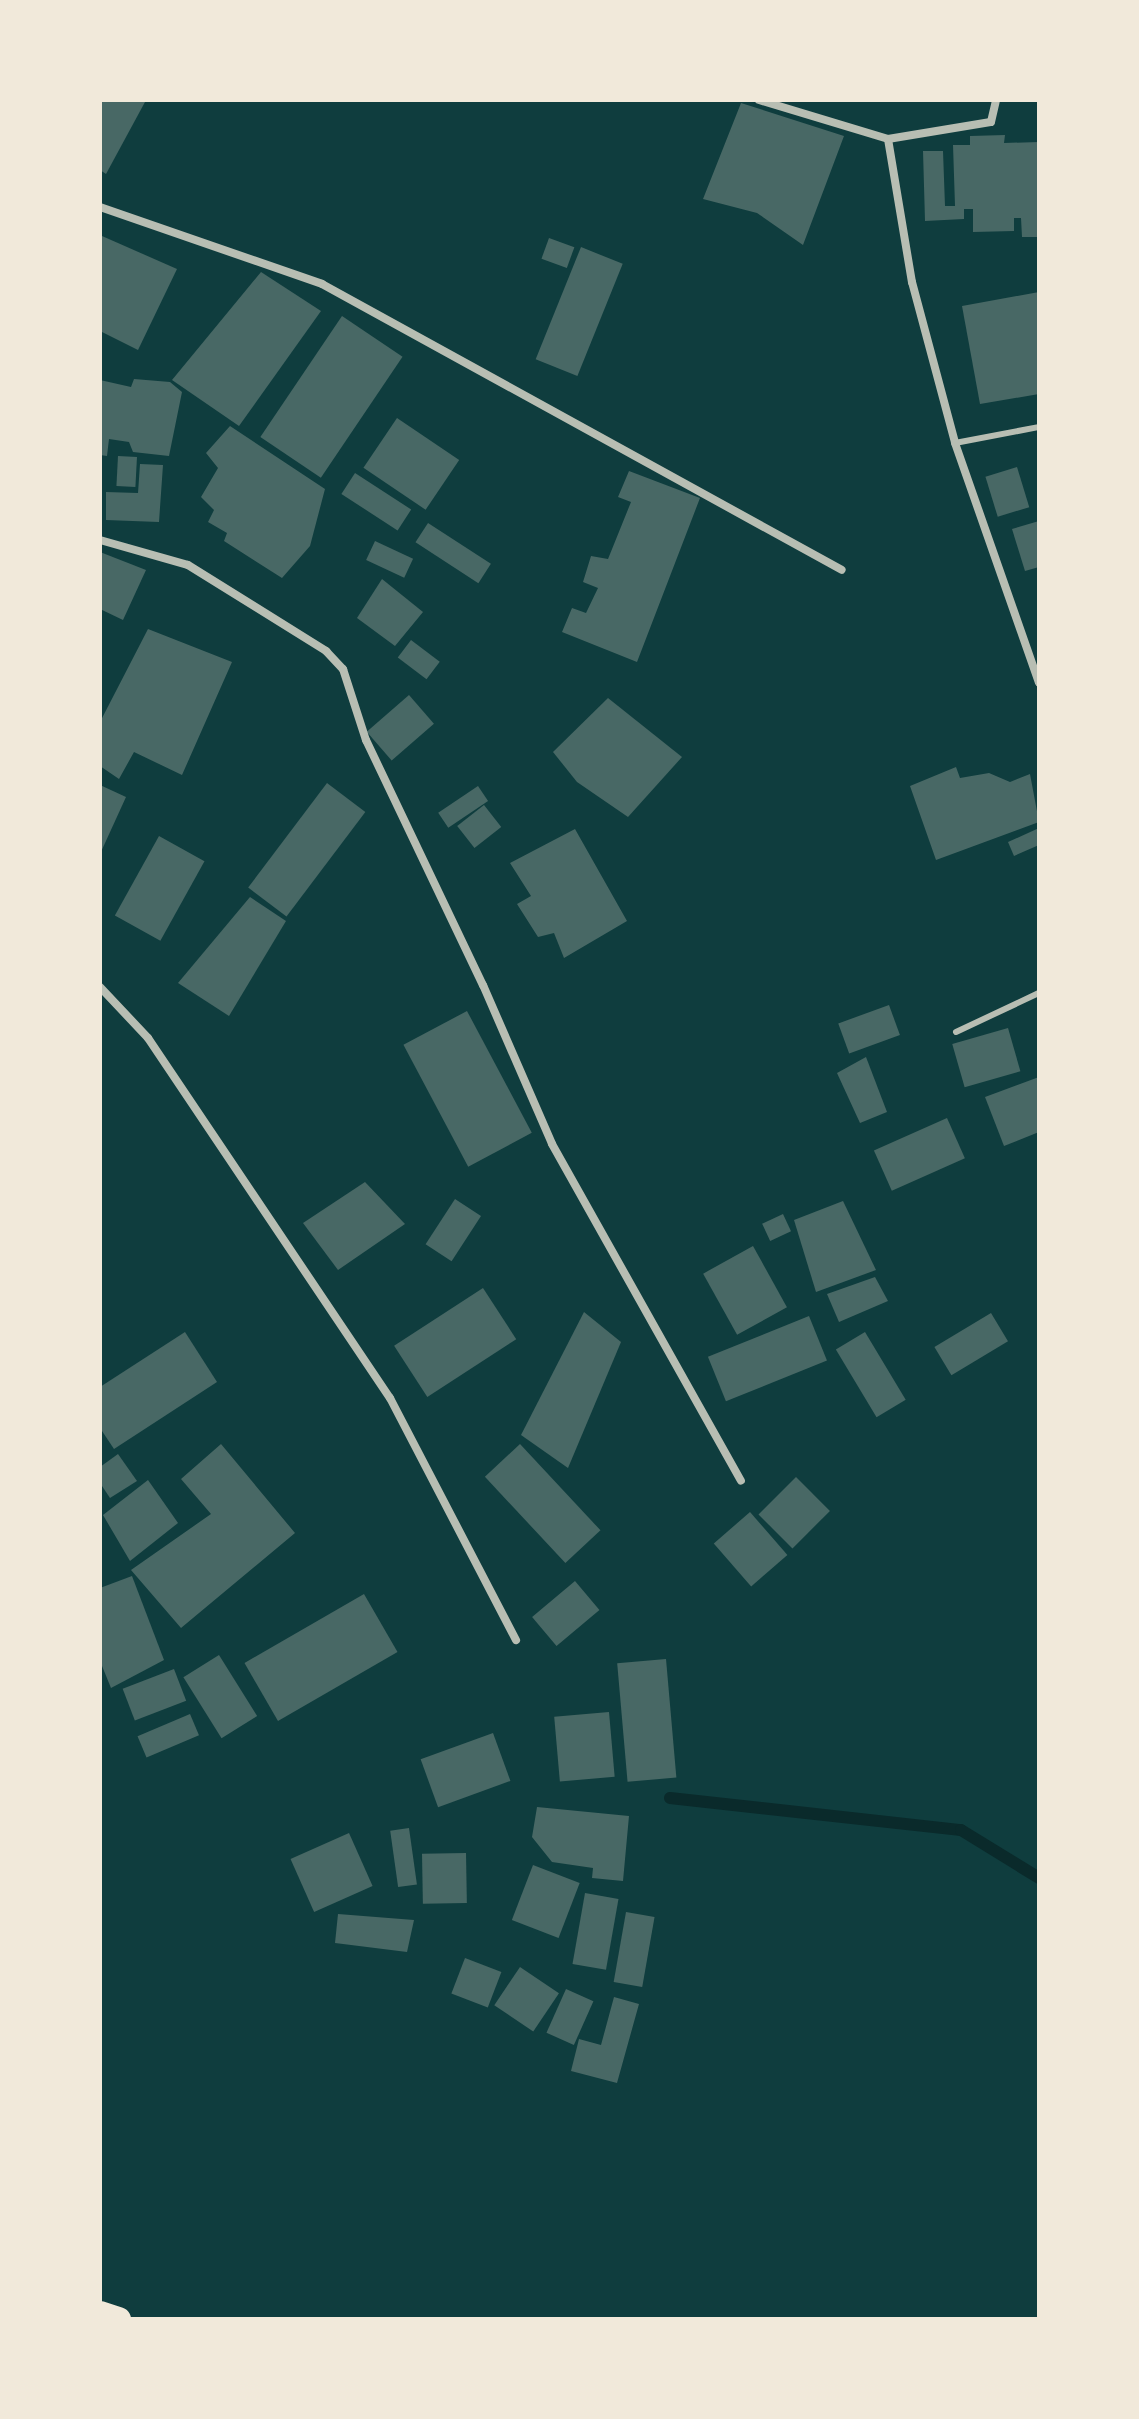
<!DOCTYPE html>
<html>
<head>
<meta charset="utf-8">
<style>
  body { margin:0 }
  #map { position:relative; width:1139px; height:2419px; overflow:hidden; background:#0f3d3e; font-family:Karla,sans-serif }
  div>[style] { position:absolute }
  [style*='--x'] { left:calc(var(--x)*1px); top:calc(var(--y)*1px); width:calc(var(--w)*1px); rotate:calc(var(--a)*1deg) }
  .stream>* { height:12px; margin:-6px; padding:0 6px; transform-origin:6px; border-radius:6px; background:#0a2a2b }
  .building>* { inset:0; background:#486865; transform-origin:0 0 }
  .service>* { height:6px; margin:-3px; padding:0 3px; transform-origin:3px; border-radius:3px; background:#b8beb3 }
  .minor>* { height:8px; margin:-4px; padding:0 4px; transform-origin:4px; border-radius:4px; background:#b8beb3 }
  .motorway>* { height:24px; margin:-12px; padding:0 12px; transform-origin:12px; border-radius:12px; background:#f1e9da }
  span { translate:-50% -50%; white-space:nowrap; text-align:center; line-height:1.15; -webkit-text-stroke:8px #f1e9da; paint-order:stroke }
  .frame { position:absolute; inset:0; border:102px solid #f1e9da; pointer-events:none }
</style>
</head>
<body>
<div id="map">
  <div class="stream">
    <i style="--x:670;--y:1798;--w:293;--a:6.3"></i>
    <i style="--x:961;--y:1830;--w:92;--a:31.6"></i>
  </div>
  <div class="building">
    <i style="clip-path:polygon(100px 100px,145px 102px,106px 174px,100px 170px)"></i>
    <i style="clip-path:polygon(741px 103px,844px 136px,803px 245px,757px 213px,703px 199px)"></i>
    <i style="clip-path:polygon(1005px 135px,1004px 143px,1039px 142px,1039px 237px,1022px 237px,1021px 218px,1014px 218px,1014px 231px,973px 232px,973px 209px,964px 209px,964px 219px,925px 221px,923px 151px,943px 151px,945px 206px,955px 206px,953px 145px,970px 145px,970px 136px)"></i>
    <i style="clip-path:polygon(102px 236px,177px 269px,138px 350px,100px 331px)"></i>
    <i style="left:549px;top:238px;width:27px;height:22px;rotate:20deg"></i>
    <i style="left:581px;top:247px;width:45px;height:121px;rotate:22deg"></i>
    <i style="clip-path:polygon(261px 272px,321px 311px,239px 426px,172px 380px)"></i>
    <i style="clip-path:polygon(1039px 292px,1039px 394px,980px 404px,962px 306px)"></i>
    <i style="left:342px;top:316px;width:73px;height:146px;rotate:34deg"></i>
    <i style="clip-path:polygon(134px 379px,170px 382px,182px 392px,169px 456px,133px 452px,129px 442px,109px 439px,107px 456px,100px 455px,100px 380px,131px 387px)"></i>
    <i style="left:397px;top:418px;width:75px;height:60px;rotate:34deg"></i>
    <i style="clip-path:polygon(230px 426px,325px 489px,310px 546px,282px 578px,224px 541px,227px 533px,208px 522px,214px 510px,201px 497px,218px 468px,206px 453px)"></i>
    <i style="left:118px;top:456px;width:19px;height:30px;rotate:3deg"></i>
    <i style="clip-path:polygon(140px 464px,163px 465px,159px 522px,106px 520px,106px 492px,138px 493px)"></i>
    <i style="left:1017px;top:467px;width:42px;height:33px;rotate:73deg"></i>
    <i style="clip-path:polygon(629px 471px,700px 498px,637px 662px,562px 632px,572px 608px,586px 613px,598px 588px,583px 582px,591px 556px,608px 559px,631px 502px,618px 497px)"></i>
    <i style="left:355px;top:473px;width:67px;height:25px;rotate:33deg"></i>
    <i style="clip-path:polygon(1039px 521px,1039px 567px,1025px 571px,1012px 529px)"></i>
    <i style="left:428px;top:523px;width:75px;height:23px;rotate:33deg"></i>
    <i style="left:375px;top:541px;width:42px;height:21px;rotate:25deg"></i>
    <i style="clip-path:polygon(100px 552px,146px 570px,123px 620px,100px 609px)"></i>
    <i style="clip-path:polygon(382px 579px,423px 612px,395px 646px,357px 618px)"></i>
    <i style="clip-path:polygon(148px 629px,232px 662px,182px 775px,134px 752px,119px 779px,100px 766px,100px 722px)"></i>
    <i style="left:411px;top:640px;width:36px;height:22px;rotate:37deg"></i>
    <i style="left:409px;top:695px;width:38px;height:56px;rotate:49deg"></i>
    <i style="clip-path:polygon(608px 698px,682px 757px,628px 817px,577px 782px,553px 752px)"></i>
    <i style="clip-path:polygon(956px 767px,960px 778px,989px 773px,1010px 782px,1030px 774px,1039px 822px,936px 860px,910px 786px)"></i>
    <i style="left:327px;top:783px;width:48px;height:131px;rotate:37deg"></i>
    <i style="clip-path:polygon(100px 785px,126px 797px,100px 854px)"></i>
    <i style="left:478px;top:786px;width:18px;height:48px;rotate:56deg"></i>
    <i style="left:484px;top:805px;width:28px;height:34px;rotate:52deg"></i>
    <i style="clip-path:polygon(1039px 828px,1039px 845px,1014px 856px,1008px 842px)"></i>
    <i style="clip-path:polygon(575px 829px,627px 921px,564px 958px,554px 933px,538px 937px,517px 904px,531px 896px,510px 863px)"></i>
    <i style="left:159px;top:836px;width:52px;height:91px;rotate:29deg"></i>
    <i style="clip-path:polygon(250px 897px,286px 921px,229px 1016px,178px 983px)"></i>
    <i style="left:889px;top:1005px;width:32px;height:54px;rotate:70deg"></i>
    <i style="left:467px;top:1011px;width:138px;height:72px;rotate:62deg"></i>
    <i style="left:1008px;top:1028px;width:45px;height:58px;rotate:74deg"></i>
    <i style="clip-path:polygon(866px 1057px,887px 1112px,860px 1123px,837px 1073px)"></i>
    <i style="clip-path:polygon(1039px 1077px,1039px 1132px,1004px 1146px,985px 1097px)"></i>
    <i style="left:947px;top:1118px;width:44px;height:80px;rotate:66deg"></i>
    <i style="clip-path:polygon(365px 1182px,405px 1224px,338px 1270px,303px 1223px)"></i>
    <i style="left:455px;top:1199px;width:31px;height:54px;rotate:33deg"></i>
    <i style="clip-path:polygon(843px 1201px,876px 1270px,816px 1292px,794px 1220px)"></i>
    <i style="left:783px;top:1214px;width:19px;height:23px;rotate:65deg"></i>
    <i style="left:753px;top:1246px;width:70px;height:57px;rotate:61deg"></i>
    <i style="clip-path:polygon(875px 1277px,888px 1301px,839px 1322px,827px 1294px)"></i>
    <i style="left:483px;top:1288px;width:61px;height:106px;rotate:57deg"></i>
    <i style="clip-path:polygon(584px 1312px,621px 1342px,568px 1468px,521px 1435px)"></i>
    <i style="left:991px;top:1313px;width:33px;height:66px;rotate:59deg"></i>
    <i style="left:809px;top:1316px;width:48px;height:109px;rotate:68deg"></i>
    <i style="clip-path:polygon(185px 1332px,217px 1382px,114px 1449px,100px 1428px,100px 1387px)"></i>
    <i style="left:865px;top:1332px;width:79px;height:34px;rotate:59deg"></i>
    <i style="clip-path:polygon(221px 1444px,295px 1533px,181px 1628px,131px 1570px,211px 1514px,181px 1479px)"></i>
    <i style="left:520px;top:1444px;width:118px;height:48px;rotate:47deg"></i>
    <i style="clip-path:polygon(118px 1454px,137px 1481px,110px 1498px,100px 1483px,100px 1467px)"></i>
    <i style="left:796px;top:1477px;width:48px;height:53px;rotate:45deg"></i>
    <i style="clip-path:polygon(148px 1480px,178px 1523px,130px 1561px,103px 1515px)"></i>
    <i style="left:750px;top:1512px;width:57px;height:48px;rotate:49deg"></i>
    <i style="clip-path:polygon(132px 1576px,164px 1660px,111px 1688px,100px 1661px,100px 1588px)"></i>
    <i style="left:575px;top:1581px;width:38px;height:56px;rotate:50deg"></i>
    <i style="left:364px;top:1594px;width:67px;height:138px;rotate:60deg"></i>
    <i style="left:219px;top:1655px;width:72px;height:42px;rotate:58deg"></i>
    <i style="left:666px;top:1659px;width:119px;height:49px;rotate:85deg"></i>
    <i style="left:174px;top:1669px;width:34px;height:55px;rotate:69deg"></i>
    <i style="left:609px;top:1712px;width:65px;height:55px;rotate:85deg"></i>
    <i style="left:190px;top:1714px;width:23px;height:57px;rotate:67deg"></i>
    <i style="left:493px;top:1733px;width:51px;height:77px;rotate:70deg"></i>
    <i style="clip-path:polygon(537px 1807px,629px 1816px,623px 1881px,592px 1878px,593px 1868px,552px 1862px,532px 1837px)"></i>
    <i style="left:409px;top:1828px;width:57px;height:19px;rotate:82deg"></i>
    <i style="left:349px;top:1833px;width:58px;height:64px;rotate:66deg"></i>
    <i style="left:466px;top:1853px;width:50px;height:44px;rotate:89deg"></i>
    <i style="left:533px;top:1865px;width:50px;height:59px;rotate:21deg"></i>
    <i style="left:585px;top:1893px;width:34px;height:72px;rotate:10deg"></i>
    <i style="left:626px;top:1912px;width:29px;height:71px;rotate:10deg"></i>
    <i style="clip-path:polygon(338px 1914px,414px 1920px,407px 1952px,335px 1943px)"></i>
    <i style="left:465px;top:1958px;width:39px;height:38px;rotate:21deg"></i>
    <i style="left:520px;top:1967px;width:47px;height:46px;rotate:34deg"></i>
    <i style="left:566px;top:1989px;width:30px;height:48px;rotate:24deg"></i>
    <i style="clip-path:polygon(614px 1997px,639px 2004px,617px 2083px,571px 2071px,579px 2039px,601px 2045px)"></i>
  </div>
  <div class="service">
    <i style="--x:955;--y:443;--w:86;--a:-10.8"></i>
    <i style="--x:956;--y:1032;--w:92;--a:-25.2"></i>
  </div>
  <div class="minor">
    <i style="--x:759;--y:100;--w:135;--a:16.8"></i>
    <i style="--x:888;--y:139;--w:104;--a:-9.4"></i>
    <i style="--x:991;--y:122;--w:23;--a:-77"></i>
    <i style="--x:888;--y:139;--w:145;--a:80.5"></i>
    <i style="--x:912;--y:282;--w:167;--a:75"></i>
    <i style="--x:955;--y:443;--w:254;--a:70.7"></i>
    <i style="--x:100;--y:207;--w:235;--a:19.1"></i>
    <i style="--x:322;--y:284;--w:593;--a:28.81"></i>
    <i style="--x:100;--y:540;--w:91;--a:15.9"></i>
    <i style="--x:188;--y:565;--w:163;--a:31.9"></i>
    <i style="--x:326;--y:651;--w:25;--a:47"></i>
    <i style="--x:343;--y:669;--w:75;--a:72.1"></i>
    <i style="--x:366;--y:740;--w:272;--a:64.5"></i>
    <i style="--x:483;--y:985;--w:173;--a:66.5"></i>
    <i style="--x:552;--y:1144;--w:386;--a:60.7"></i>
    <i style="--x:100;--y:987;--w:70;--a:46.7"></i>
    <i style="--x:148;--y:1038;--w:434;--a:56.1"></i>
    <i style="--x:390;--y:1398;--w:273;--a:62.5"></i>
  </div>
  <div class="motorway">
    <i style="--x:100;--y:2313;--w:20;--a:18"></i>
  </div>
  <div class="frame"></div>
</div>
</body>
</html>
